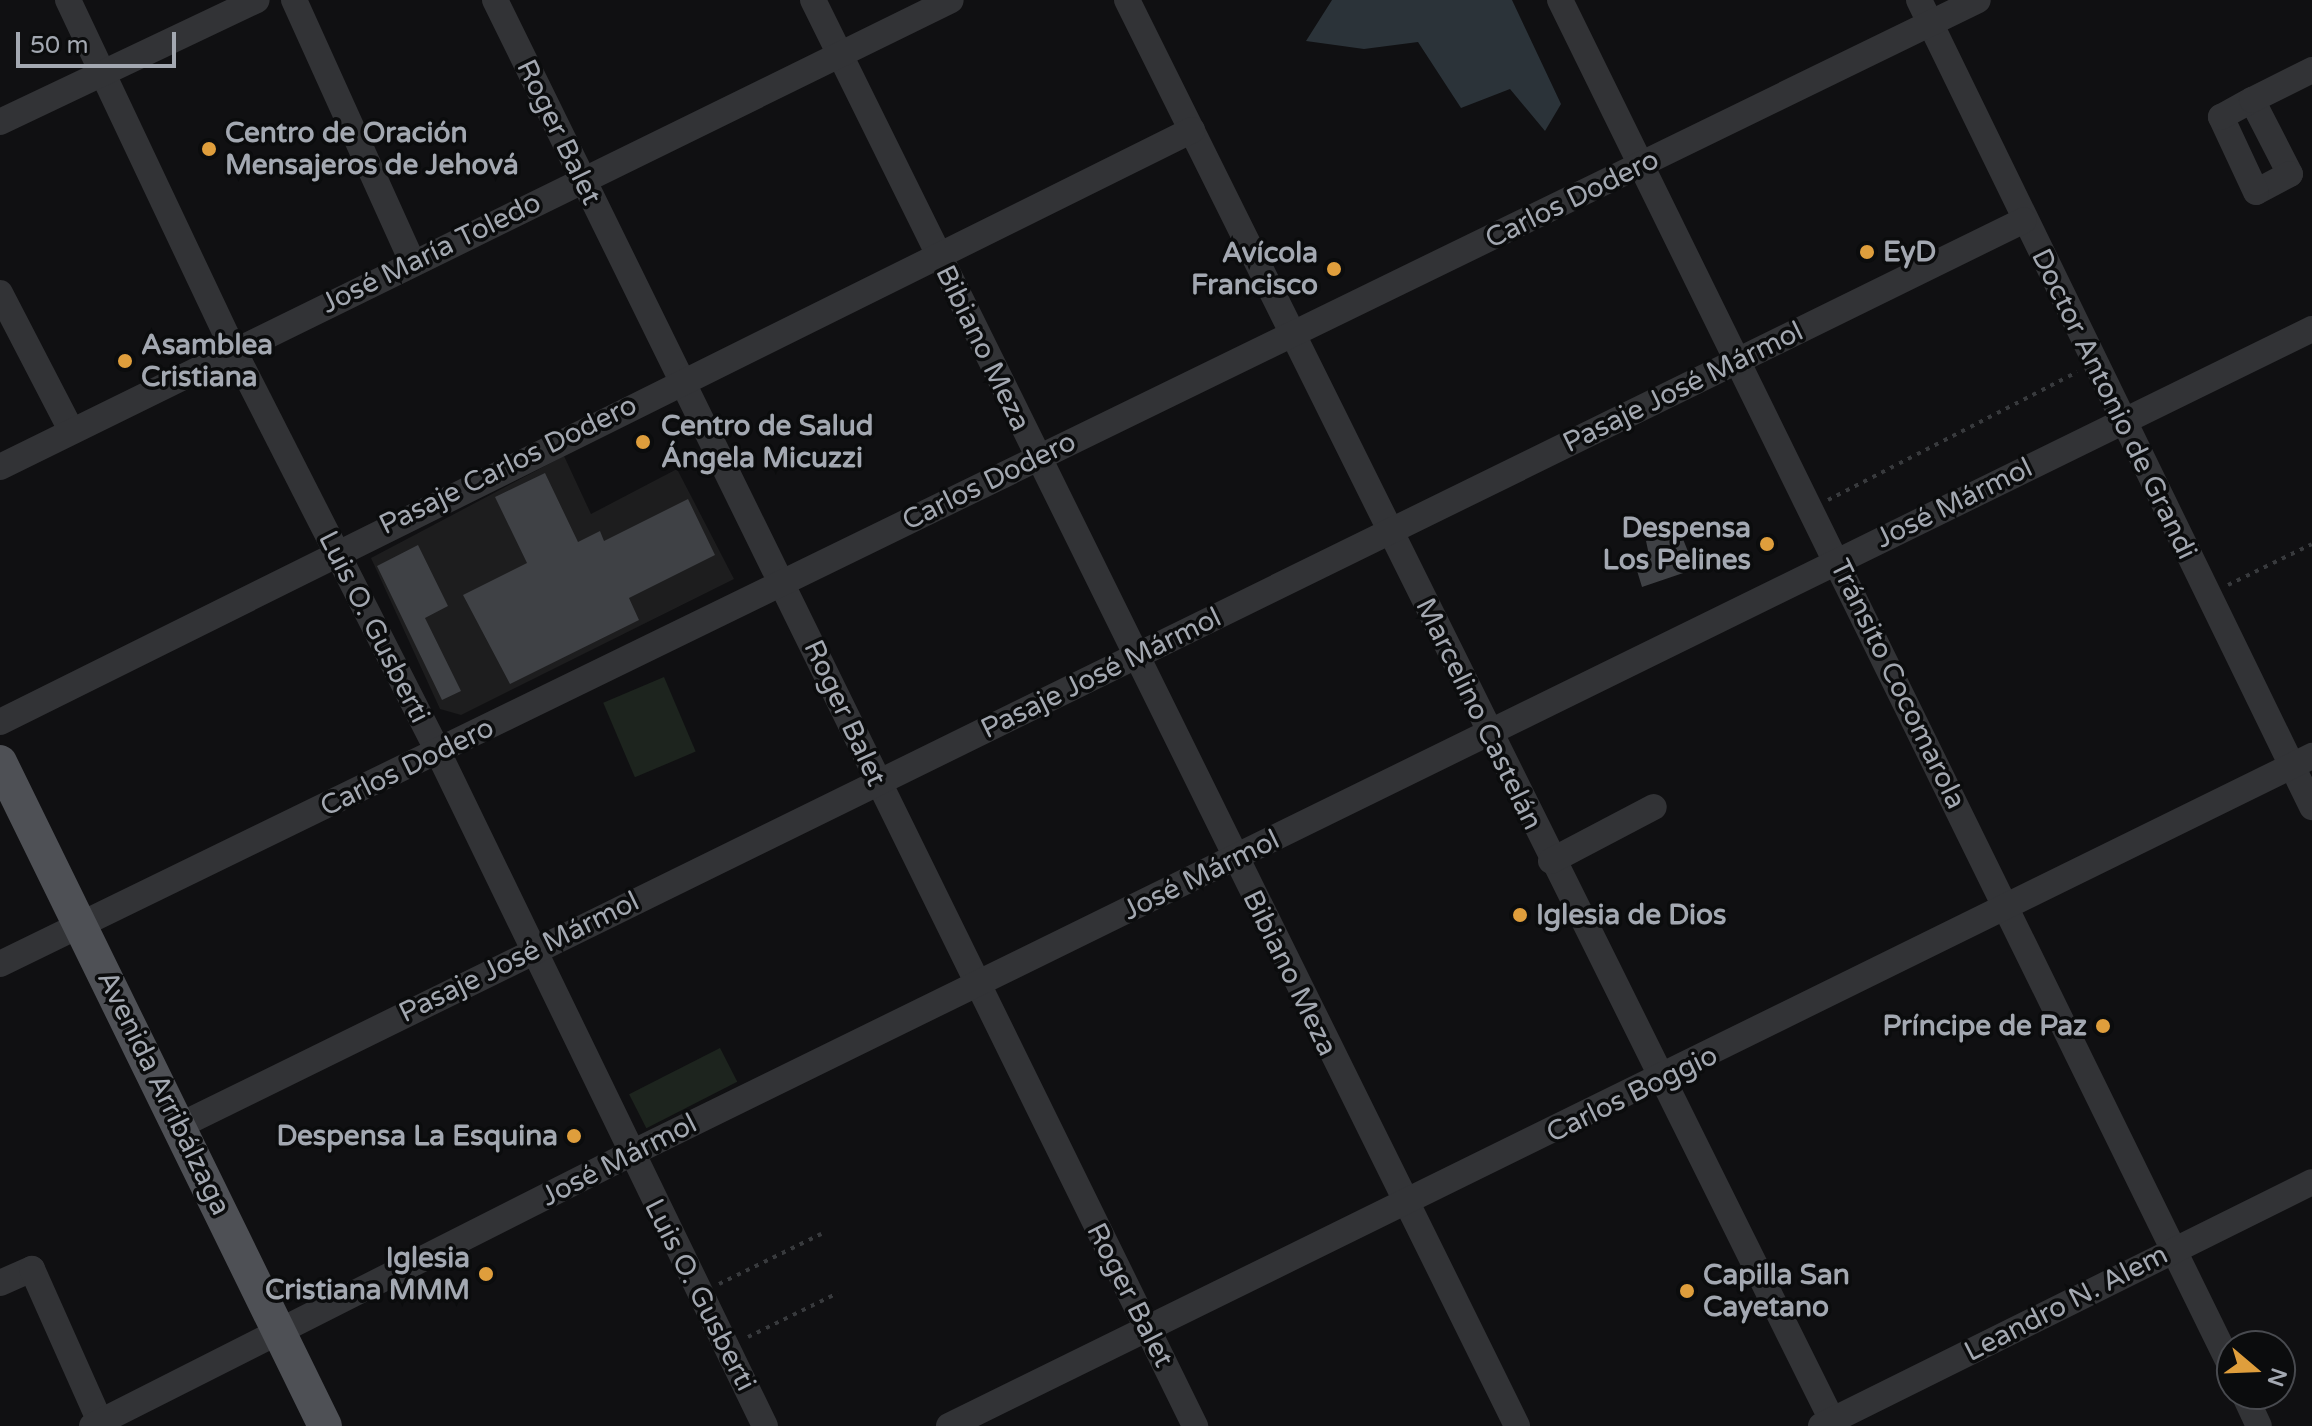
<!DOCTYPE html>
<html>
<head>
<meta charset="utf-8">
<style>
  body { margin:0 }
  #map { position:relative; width:2312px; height:1426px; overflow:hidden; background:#101012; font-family:"Varela Round",sans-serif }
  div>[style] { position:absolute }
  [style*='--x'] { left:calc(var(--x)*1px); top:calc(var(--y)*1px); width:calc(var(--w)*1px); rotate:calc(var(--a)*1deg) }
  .built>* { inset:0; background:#1d1d1e }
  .green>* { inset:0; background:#1d241e; transform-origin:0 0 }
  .water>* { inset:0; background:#2b3339 }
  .building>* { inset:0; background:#3f4145 }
  .path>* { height:4px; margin-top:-2px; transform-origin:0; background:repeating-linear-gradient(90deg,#383a3d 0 4px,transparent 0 10px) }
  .minor>* { height:26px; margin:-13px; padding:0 13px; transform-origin:13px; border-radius:13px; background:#323336 }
  .major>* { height:34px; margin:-17px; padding:0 17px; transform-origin:17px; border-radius:17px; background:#4e5055 }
  .dots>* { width:22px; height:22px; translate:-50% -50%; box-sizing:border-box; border:4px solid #0b0c0d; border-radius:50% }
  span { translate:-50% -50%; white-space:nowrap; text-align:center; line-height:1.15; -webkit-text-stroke:7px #0b0c0d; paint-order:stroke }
  .street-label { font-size:28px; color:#a3a8b1 }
  .poi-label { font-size:28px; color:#a3a8b1; font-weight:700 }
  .left { translate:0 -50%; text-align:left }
  .right { translate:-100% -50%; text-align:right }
  .north { position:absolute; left:2216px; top:1330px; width:80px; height:80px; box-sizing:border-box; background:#0b0c0d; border:2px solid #484a4f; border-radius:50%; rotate:109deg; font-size:22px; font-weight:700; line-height:32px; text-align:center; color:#a3a8b1 }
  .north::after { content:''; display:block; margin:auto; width:28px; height:36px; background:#df9e3c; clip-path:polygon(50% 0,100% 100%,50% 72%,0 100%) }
  .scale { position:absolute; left:16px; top:32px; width:160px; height:36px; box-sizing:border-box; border:4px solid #a3a8b1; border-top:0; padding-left:10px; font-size:24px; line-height:28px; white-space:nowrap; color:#a3a8b1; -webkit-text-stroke:6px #0b0c0d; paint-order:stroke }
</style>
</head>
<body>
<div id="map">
  <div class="built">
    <i style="clip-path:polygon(564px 456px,591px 514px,677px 469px,734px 579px,461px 715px,440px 709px,371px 558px)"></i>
  </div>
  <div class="green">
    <i style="left:664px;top:677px;width:81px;height:66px;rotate:67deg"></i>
    <i style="left:720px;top:1048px;width:38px;height:102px;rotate:63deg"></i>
  </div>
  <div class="water">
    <i style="clip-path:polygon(1332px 0,1512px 0,1561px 104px,1545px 131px,1510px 89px,1461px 108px,1418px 42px,1364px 49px,1306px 41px)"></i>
  </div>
  <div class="building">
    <i style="clip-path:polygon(545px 473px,578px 542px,600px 531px,604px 541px,688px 499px,715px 555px,629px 598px,639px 620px,510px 684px,463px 595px,527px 563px,495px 497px)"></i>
    <i style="clip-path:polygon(1679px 529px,1695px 569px,1642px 587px,1635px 564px,1649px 555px,1646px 541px)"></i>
    <i style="clip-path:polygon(418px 545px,448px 606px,425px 618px,461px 691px,442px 700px,377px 566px)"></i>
  </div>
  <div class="path">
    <i style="--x:1828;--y:500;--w:280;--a:-27.2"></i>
    <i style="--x:2228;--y:585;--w:93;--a:-26"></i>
    <i style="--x:719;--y:1284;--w:114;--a:-26.1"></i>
    <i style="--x:748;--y:1337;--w:100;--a:-26.1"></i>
  </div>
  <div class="minor">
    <i style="--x:68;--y:0;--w:388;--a:64.7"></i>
    <i style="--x:234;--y:351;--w:450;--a:63"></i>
    <i style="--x:438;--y:752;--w:749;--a:64.12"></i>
    <i style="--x:294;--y:0;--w:289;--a:65.7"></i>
    <i style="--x:495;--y:0;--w:1589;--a:63.85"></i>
    <i style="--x:813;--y:0;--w:1590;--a:63.72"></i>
    <i style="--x:1127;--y:0;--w:1592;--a:63.6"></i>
    <i style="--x:1560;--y:0;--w:1525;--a:63.85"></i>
    <i style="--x:1919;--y:0;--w:898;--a:64.03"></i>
    <i style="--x:2252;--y:100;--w:83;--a:62.8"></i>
    <i style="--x:2290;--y:174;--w:38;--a:152"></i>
    <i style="--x:2256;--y:192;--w:83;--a:-115"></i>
    <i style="--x:2221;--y:117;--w:35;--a:-29"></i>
    <i style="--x:2252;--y:100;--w:67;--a:-26.6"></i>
    <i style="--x:0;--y:122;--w:284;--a:-25.4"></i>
    <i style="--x:0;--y:293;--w:154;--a:62.6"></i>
    <i style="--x:0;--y:467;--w:1059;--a:-26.15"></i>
    <i style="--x:0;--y:722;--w:1331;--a:-26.41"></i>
    <i style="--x:1551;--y:861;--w:116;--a:-27.7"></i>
    <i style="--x:0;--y:964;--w:2200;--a:-25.98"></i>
    <i style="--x:179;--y:1126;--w:2055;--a:-26.15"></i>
    <i style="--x:0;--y:1283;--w:35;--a:-24"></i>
    <i style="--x:32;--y:1269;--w:172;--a:66"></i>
    <i style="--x:2244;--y:1394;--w:35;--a:65"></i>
    <i style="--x:92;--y:1426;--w:603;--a:-26.82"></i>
    <i style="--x:630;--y:1154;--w:1873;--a:-26.13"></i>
    <i style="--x:949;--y:1426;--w:1519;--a:-26.18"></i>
    <i style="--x:1821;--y:1426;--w:548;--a:-26.42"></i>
  </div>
  <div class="major">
    <i style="--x:0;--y:762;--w:739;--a:63.92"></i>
  </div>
  <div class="dots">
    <i style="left:209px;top:149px;background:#df9e3c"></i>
    <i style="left:1867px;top:252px;background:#df9e3c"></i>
    <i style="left:1334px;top:269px;background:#df9e3c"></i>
    <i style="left:125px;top:361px;background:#df9e3c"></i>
    <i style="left:643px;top:442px;background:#df9e3c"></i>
    <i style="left:1767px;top:544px;background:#df9e3c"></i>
    <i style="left:1520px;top:915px;background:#df9e3c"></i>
    <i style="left:2103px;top:1026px;background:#df9e3c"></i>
    <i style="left:574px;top:1136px;background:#df9e3c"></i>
    <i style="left:486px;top:1274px;background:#df9e3c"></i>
    <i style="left:1687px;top:1291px;background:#df9e3c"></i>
  </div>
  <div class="street-label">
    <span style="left:559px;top:132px;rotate:64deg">Roger Balet</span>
    <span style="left:1572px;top:199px;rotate:-26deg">Carlos Dodero</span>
    <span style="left:431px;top:253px;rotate:-26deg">José María Toledo</span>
    <span style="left:983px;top:348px;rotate:64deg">Bibiano Meza</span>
    <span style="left:1683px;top:387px;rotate:-26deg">Pasaje José Mármol</span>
    <span style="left:2114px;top:404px;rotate:64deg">Doctor Antonio de Grandi</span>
    <span style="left:508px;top:465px;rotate:-26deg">Pasaje Carlos Dodero</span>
    <span style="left:989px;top:481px;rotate:-26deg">Carlos Dodero</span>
    <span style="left:1954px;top:503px;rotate:-26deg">José Mármol</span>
    <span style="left:374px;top:627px;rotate:63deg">Luis O. Gusberti</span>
    <span style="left:1101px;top:673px;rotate:-26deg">Pasaje José Mármol</span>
    <span style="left:1898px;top:684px;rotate:64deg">Tránsito Cocomarola</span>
    <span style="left:845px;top:713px;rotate:65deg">Roger Balet</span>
    <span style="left:1479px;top:714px;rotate:64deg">Marcelino Castelán</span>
    <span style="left:407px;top:767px;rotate:-26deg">Carlos Dodero</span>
    <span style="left:1201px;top:875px;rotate:-26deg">José Mármol</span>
    <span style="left:519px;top:957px;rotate:-26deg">Pasaje José Mármol</span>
    <span style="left:1290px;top:973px;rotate:64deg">Bibiano Meza</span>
    <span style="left:164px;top:1093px;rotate:64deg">Avenida Arribálzaga</span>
    <span style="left:1632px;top:1094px;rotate:-26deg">Carlos Boggio</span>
    <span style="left:619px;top:1160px;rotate:-27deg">José Mármol</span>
    <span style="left:700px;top:1295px;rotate:63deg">Luis O. Gusberti</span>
    <span style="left:1130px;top:1295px;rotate:63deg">Roger Balet</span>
    <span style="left:2066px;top:1303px;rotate:-27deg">Leandro N. Alem</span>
  </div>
  <div class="poi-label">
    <span class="left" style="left:225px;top:149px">Centro de Oración<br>Mensajeros de Jehová</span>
    <span class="left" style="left:1883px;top:252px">EyD</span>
    <span class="right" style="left:1318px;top:269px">Avícola<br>Francisco</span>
    <span class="left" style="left:141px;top:361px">Asamblea<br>Cristiana</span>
    <span class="left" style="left:661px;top:442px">Centro de Salud<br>Ángela Micuzzi</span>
    <span class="right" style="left:1751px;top:544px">Despensa<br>Los Pelines</span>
    <span class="left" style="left:1536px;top:915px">Iglesia de Dios</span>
    <span class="right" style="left:2087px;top:1026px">Príncipe de Paz</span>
    <span class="right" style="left:558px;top:1136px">Despensa La Esquina</span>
    <span class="right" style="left:470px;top:1274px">Iglesia<br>Cristiana MMM</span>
    <span class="left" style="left:1703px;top:1291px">Capilla San<br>Cayetano</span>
  </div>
  <div class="north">N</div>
  <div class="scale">50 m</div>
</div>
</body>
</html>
